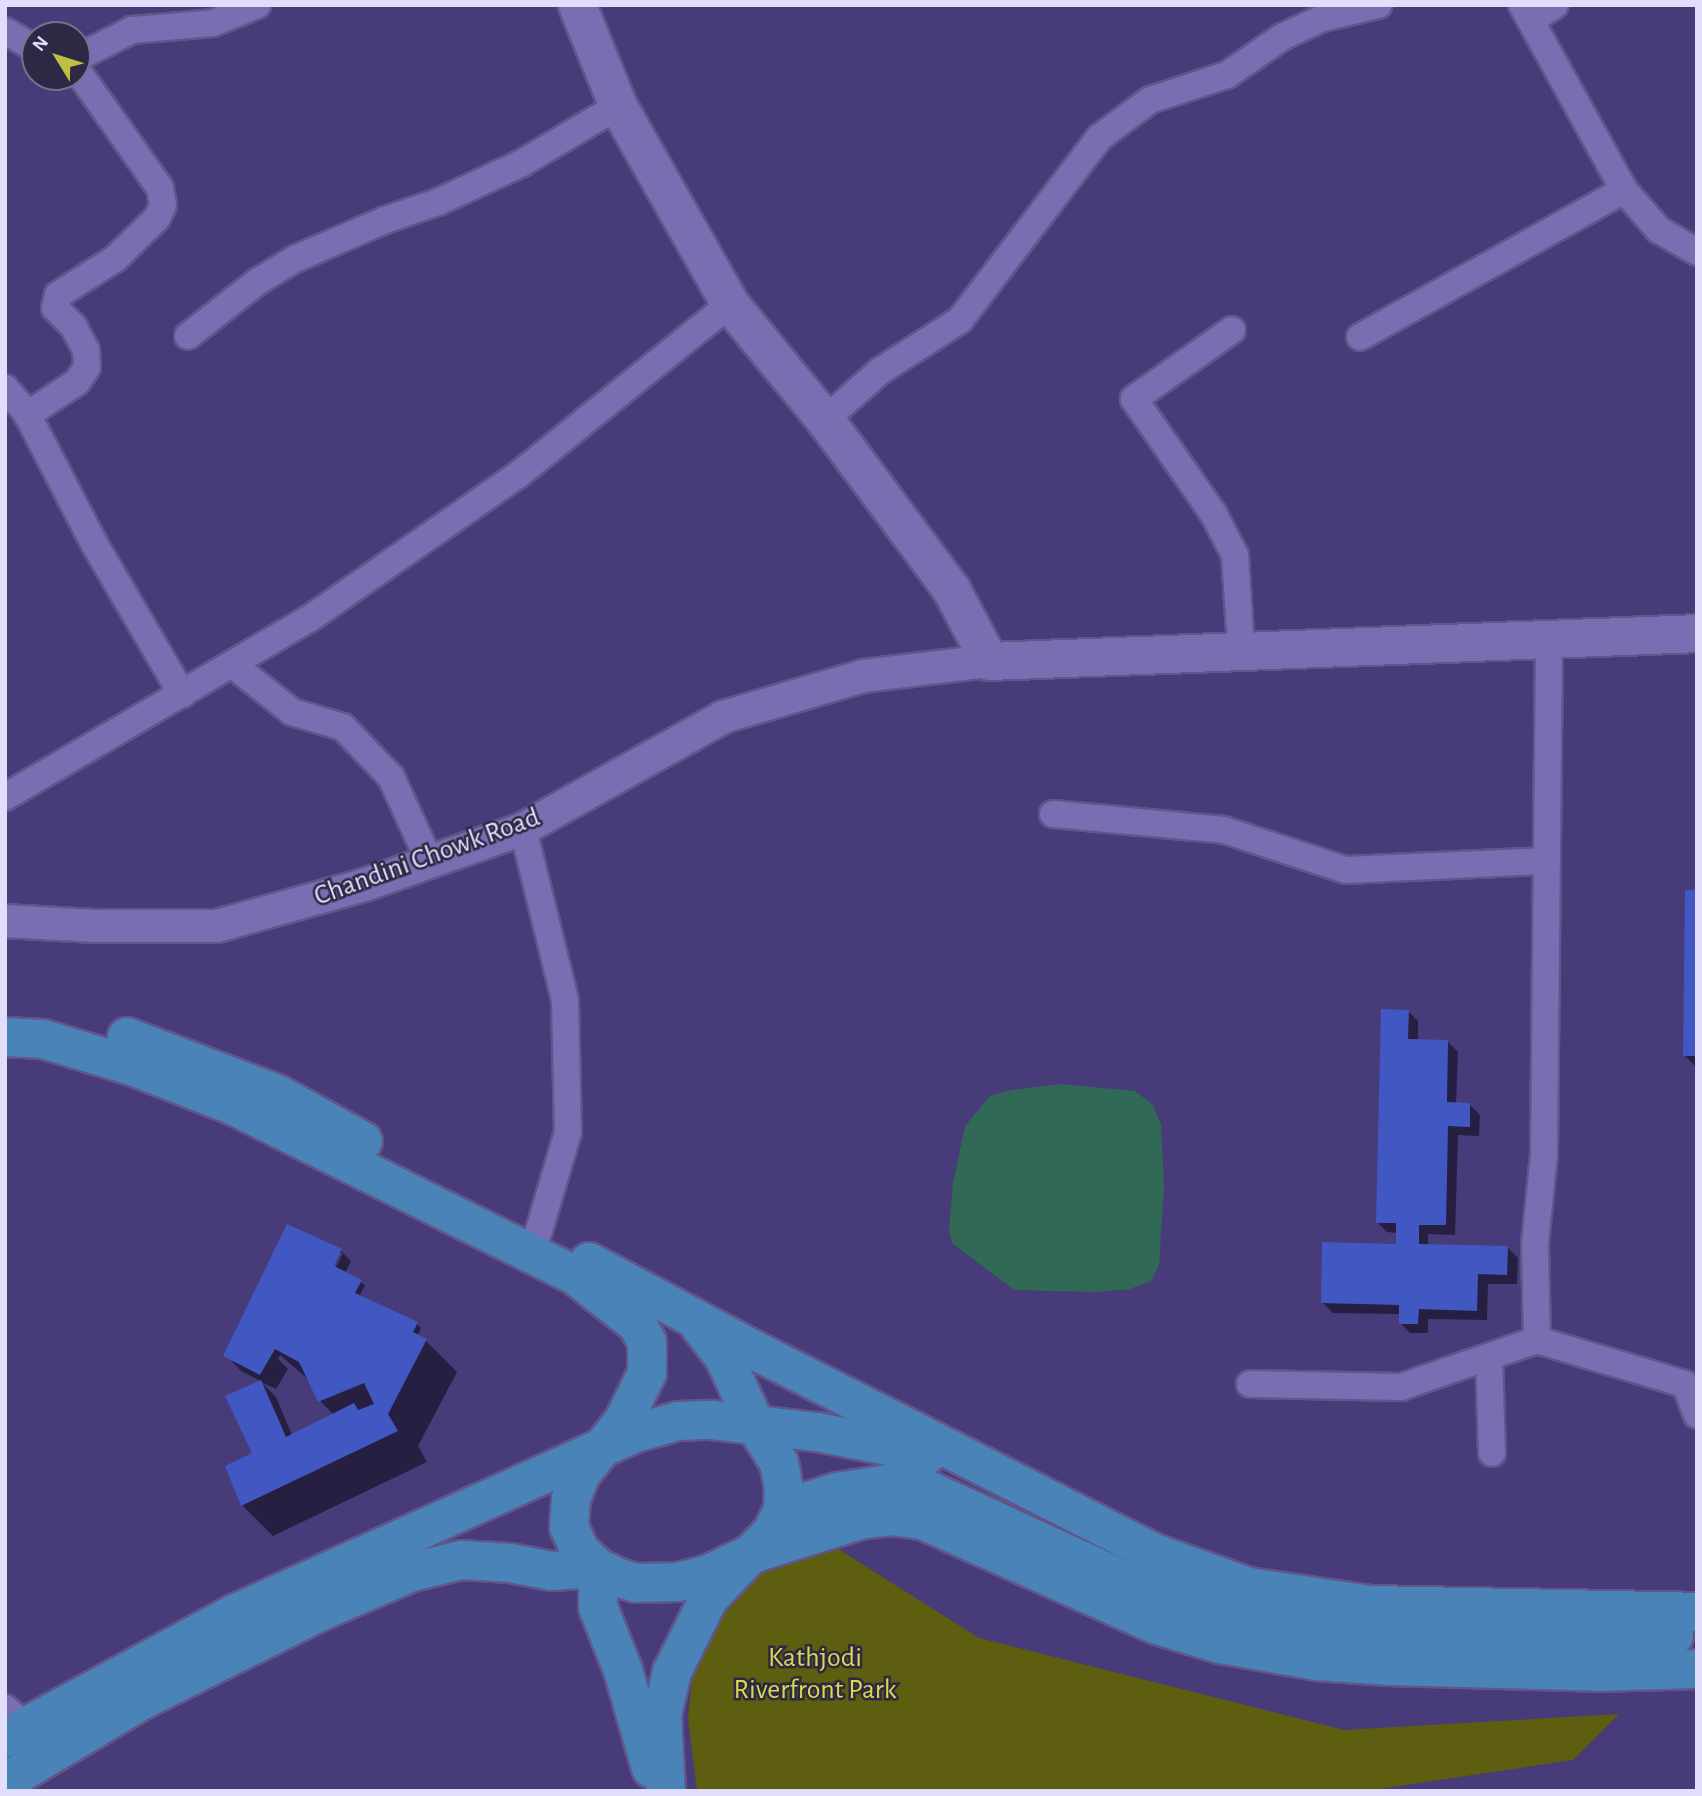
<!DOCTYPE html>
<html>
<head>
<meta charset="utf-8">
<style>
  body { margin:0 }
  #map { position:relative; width:1702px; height:1796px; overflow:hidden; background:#483b7a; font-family:"Alegreya Sans",sans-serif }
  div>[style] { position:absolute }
  .green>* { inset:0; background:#5d5e0f }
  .water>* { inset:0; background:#306956 }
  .shadow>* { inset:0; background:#0007 }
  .building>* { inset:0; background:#4158c2 }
  .roads { filter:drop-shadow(2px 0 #615589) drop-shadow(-2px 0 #615589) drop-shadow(0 2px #615589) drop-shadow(0 -2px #615589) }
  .minor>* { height:26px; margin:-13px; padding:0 13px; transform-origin:13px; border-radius:13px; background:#786eb2 }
  .tertiary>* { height:32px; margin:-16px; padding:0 16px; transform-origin:16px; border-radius:16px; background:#786eb2 }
  .secondary>* { height:37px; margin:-18.5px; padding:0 18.5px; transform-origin:18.5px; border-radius:18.5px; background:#786eb2 }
  .primary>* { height:38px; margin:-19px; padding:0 19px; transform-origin:19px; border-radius:19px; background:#4983b7 }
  span { translate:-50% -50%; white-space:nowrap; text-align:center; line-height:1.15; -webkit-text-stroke:5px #2d2945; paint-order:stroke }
  .street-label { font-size:28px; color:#e1defc }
  .park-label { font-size:28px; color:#d8d94e }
  .frame { position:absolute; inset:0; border:7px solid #e1defc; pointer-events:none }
  .north { position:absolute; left:21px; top:21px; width:70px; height:70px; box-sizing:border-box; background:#2d2945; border:2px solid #75718e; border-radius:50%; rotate:308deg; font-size:19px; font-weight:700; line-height:28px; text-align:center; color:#e1defc }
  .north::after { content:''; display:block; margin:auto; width:24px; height:32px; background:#bebf42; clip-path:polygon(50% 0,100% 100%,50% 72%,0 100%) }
</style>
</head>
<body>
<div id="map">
  <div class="green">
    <div style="clip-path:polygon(816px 1535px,979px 1638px,1344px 1730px,1619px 1714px,1573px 1760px,1365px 1791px,697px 1791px,688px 1718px,693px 1668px,749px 1557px)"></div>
  </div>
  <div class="water">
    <div style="clip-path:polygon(1061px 1084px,1135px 1091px,1153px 1105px,1161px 1125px,1164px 1186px,1159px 1265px,1151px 1281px,1130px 1289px,1097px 1292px,1014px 1290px,952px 1243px,949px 1229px,953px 1183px,965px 1126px,990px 1096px,1012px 1090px)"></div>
  </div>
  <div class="shadow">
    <div style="clip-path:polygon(1697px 892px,1697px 1068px,1684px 1055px)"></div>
    <div style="clip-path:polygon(1408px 1011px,1418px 1021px,1418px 1041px,1448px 1042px,1458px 1052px,1456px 1104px,1470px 1105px,1480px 1115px,1479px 1136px,1458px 1135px,1455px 1235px,1428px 1234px,1428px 1246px,1508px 1248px,1518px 1258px,1517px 1284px,1488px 1284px,1487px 1320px,1428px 1319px,1428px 1333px,1410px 1333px,1400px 1323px,1400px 1314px,1333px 1313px,1323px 1303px,1397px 1246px,1398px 1233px,1387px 1232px,1377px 1222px)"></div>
    <div style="clip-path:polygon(evenodd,287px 1227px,341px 1251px,351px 1261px,345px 1273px,365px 1285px,359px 1297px,417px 1324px,421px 1328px,417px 1337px,426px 1341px,457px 1372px,418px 1446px,427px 1462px,273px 1536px,242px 1505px,227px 1467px,255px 1454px,228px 1397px,261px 1381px,241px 1371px,226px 1355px,287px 1227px,339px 1253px,343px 1253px,332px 1275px,329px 1273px,339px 1253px,287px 1227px,280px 1355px,310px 1381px,320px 1401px,334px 1415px,292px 1435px,276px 1397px,261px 1382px,276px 1389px,288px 1369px,278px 1359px,280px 1355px)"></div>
  </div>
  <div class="building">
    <div style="clip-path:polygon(1685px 890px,1697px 890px,1697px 1056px,1683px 1056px)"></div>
    <div style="clip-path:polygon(1381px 1009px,1409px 1010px,1408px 1039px,1448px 1040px,1447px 1102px,1470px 1103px,1470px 1127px,1448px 1126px,1446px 1225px,1419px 1225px,1419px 1244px,1508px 1246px,1507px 1275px,1478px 1274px,1477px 1311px,1419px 1309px,1418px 1324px,1399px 1324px,1399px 1305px,1321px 1303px,1322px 1242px,1396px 1244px,1396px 1223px,1376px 1223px)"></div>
    <div style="clip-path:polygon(287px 1224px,342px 1249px,334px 1266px,362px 1280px,355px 1293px,418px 1322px,413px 1332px,427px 1339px,388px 1414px,398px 1431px,241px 1506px,225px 1466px,252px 1453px,225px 1396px,261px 1380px,286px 1437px,354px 1403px,358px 1410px,374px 1404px,364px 1383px,318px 1402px,299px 1362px,275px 1349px,260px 1375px,223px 1356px)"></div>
  </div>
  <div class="roads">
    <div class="minor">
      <div style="left:1522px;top:5px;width:211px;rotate:61.1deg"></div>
      <div style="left:1624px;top:190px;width:53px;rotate:48.8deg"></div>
      <div style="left:1659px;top:230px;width:44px;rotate:30.1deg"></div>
      <div style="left:1532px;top:20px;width:27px;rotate:-33deg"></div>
      <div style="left:5px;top:31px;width:34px;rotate:30deg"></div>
      <div style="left:77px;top:58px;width:62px;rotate:-27deg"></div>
      <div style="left:132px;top:30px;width:81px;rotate:-4.9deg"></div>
      <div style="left:213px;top:23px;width:48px;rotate:-22.2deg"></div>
      <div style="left:1232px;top:330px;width:120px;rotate:144.9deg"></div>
      <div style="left:1134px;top:399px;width:139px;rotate:55.3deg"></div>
      <div style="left:1213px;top:513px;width:47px;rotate:62.4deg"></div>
      <div style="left:1235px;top:555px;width:94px;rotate:86.3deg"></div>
      <div style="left:188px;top:336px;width:88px;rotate:-38deg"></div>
      <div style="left:257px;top:282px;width:44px;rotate:-31.2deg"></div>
      <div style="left:295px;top:259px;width:98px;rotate:-23.4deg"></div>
      <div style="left:385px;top:220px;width:56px;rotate:-18.8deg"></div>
      <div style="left:438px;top:202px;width:93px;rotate:-24.9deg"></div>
      <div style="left:522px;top:163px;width:112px;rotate:-30.7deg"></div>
      <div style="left:1360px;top:337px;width:302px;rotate:-29.1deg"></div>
      <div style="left:5px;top:388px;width:32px;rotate:49deg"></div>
      <div style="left:26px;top:412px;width:150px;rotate:62.6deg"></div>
      <div style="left:95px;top:545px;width:173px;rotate:59.7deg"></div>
      <div style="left:27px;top:415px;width:60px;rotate:-33.4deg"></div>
      <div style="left:77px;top:382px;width:18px;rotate:-56deg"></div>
      <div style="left:87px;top:367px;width:17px;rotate:-93deg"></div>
      <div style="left:86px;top:350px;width:26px;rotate:-118deg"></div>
      <div style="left:74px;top:327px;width:27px;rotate:-135deg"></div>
      <div style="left:55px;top:308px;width:13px;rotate:-77deg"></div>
      <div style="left:58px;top:295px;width:69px;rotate:-32.5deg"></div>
      <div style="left:116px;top:258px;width:57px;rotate:-44.3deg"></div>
      <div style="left:157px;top:218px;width:14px;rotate:-65deg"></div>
      <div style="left:163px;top:205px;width:17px;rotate:-100deg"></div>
      <div style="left:160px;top:188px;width:144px;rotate:-125.1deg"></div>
      <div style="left:825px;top:420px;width:74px;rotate:-41.7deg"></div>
      <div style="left:880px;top:371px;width:95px;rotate:-32.5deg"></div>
      <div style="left:960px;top:320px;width:230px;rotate:-52.6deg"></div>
      <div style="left:1100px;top:137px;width:62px;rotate:-36.5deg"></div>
      <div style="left:1150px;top:100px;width:81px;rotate:-18deg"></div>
      <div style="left:1227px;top:75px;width:67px;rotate:-34.6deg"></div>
      <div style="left:1282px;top:37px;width:45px;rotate:-24.9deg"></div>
      <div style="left:1323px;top:18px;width:57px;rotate:-13.3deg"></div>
      <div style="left:233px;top:665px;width:75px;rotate:38.5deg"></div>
      <div style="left:292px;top:712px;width:53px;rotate:16.4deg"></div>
      <div style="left:343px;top:727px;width:69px;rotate:46.2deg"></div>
      <div style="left:391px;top:777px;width:94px;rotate:65.4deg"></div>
      <div style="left:5px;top:797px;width:352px;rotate:-30.4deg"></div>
      <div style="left:309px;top:619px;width:254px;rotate:-34.6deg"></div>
      <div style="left:518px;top:475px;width:272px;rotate:-38.9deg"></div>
      <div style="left:1053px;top:814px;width:172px;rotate:5.3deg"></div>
      <div style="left:1224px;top:830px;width:128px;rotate:18.2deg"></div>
      <div style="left:1346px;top:870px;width:201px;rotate:-2.6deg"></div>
      <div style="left:523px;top:829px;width:176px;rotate:76.2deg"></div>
      <div style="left:565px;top:1000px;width:132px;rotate:88.7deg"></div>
      <div style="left:568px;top:1132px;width:106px;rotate:106.4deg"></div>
      <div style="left:1537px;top:1340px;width:97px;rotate:-91.2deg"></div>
      <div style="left:1535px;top:1243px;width:89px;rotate:-84.2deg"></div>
      <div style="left:1544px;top:1154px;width:516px;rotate:-89.44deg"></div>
      <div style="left:1489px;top:1357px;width:96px;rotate:88.2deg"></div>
      <div style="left:1250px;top:1384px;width:151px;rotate:1.1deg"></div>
      <div style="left:1401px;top:1387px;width:144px;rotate:-19.1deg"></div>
      <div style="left:1537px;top:1340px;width:154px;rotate:16.6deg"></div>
      <div style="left:1685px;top:1384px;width:33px;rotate:69deg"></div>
      <div style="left:5px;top:1708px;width:28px;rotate:41deg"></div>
    </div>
    <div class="tertiary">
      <div style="left:5px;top:921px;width:90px;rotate:3.2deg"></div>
      <div style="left:95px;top:926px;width:122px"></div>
      <div style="left:217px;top:926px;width:156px;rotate:-15.6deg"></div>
      <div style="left:367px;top:884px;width:165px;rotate:-19.4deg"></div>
      <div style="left:523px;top:829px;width:229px;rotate:-29.2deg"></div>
      <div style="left:723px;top:717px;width:146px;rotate:-16.3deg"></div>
      <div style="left:863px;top:676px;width:127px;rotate:-6.8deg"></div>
    </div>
    <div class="secondary">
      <div style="left:577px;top:5px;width:109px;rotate:67.9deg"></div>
      <div style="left:618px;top:106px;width:227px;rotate:60.5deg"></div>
      <div style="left:730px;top:304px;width:150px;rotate:50.7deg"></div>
      <div style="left:825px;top:420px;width:211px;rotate:53.3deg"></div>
      <div style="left:951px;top:589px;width:81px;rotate:62.2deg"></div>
      <div style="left:989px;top:661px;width:709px;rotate:-2.26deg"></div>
    </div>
    <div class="primary">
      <div style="left:5px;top:1037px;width:38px;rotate:3deg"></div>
      <div style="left:43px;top:1039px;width:93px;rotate:16.9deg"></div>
      <div style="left:132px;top:1066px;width:107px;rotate:21.3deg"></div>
      <div style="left:232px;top:1105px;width:384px;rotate:26.4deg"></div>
      <div style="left:576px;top:1276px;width:78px;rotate:38.2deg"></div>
      <div style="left:637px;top:1324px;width:21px;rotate:61deg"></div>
      <div style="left:647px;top:1342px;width:31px;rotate:90deg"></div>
      <div style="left:647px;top:1373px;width:55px;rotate:116.1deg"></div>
      <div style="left:623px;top:1422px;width:67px;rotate:128.9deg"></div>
      <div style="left:581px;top:1474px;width:27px;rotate:112deg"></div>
      <div style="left:571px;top:1499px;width:28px;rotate:94deg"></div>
      <div style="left:569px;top:1527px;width:26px;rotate:65deg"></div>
      <div style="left:580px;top:1551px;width:25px;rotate:43deg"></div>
      <div style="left:598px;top:1568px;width:23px;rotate:25deg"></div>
      <div style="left:619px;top:1578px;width:18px;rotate:16deg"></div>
      <div style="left:636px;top:1583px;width:42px;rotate:-1.4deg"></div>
      <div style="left:678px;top:1582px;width:30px;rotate:-14deg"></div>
      <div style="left:707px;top:1575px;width:47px;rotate:-25.5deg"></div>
      <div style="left:749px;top:1555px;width:116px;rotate:-17.5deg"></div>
      <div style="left:860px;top:1520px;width:32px;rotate:-7deg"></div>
      <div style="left:892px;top:1516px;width:30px;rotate:8deg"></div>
      <div style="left:922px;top:1520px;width:257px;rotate:24.1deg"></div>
      <div style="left:1157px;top:1625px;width:66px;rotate:16.8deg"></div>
      <div style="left:1220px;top:1644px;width:97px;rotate:10deg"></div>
      <div style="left:1316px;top:1661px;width:73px;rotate:3.9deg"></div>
      <div style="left:1389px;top:1666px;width:210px;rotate:1.6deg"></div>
      <div style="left:1599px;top:1672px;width:98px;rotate:-1.8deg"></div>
      <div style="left:127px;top:1037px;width:160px;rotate:20.8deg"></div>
      <div style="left:277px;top:1094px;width:98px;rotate:28.7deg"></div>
      <div style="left:589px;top:1262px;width:189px;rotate:28.1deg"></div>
      <div style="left:756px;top:1351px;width:446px;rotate:26.9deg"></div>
      <div style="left:1154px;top:1553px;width:101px;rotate:19.7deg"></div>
      <div style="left:1249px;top:1587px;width:123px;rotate:8.4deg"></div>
      <div style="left:1371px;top:1605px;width:326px;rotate:1.2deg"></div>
      <div style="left:783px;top:1509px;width:57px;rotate:-17.5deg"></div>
      <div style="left:837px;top:1492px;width:51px;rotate:-9.1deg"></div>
      <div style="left:887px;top:1484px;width:39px;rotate:7deg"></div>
      <div style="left:926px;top:1489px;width:218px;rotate:24.7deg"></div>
      <div style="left:1124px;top:1580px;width:57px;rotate:21.6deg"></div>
      <div style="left:1177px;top:1601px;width:76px;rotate:13.7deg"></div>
      <div style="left:1251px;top:1619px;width:71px;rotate:9.7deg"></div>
      <div style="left:1321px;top:1631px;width:272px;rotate:1.9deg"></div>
      <div style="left:1593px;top:1640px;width:81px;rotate:-2.8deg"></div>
      <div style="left:598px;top:1568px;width:39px;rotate:90deg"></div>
      <div style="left:598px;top:1607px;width:68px;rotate:68.4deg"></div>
      <div style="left:623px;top:1670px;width:102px;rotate:74.1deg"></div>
      <div style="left:5px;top:1738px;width:260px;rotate:-28.4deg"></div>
      <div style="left:234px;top:1614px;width:437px;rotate:-24.3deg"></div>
      <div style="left:632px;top:1434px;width:48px;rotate:-15.8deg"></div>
      <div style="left:678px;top:1421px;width:33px;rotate:-2deg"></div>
      <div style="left:711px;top:1420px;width:107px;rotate:6.5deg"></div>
      <div style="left:817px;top:1432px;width:113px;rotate:11.2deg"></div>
      <div style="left:5px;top:1782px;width:160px;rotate:-30.9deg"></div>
      <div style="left:142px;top:1700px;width:198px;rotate:-26.4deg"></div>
      <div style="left:319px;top:1612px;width:101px;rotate:-23.3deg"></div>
      <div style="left:412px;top:1572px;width:51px;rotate:-13.5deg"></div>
      <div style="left:462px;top:1560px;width:48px;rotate:3.6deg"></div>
      <div style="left:510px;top:1563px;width:43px;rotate:10.8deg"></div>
      <div style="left:552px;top:1571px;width:46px;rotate:-3.7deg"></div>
      <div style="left:666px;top:1791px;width:76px;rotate:-93deg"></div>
      <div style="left:662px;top:1715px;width:44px;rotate:-76.9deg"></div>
      <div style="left:672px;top:1672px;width:83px;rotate:-63.4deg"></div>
      <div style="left:709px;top:1598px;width:91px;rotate:-46.3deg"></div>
      <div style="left:772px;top:1532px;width:25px;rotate:-64deg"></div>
      <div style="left:783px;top:1509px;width:19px;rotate:-87deg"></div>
      <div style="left:784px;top:1490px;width:27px;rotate:-100deg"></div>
      <div style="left:779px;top:1463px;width:44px;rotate:-121.9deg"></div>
      <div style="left:756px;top:1426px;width:76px;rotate:-114.9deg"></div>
      <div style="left:724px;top:1357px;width:39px;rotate:-128deg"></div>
    </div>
  </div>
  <div class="street-label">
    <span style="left:427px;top:857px;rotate:-20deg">Chandini Chowk Road</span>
  </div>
  <div class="park-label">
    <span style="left:815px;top:1674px">Kathjodi<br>Riverfront Park</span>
  </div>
  <div class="frame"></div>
  <div class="north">N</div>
</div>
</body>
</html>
